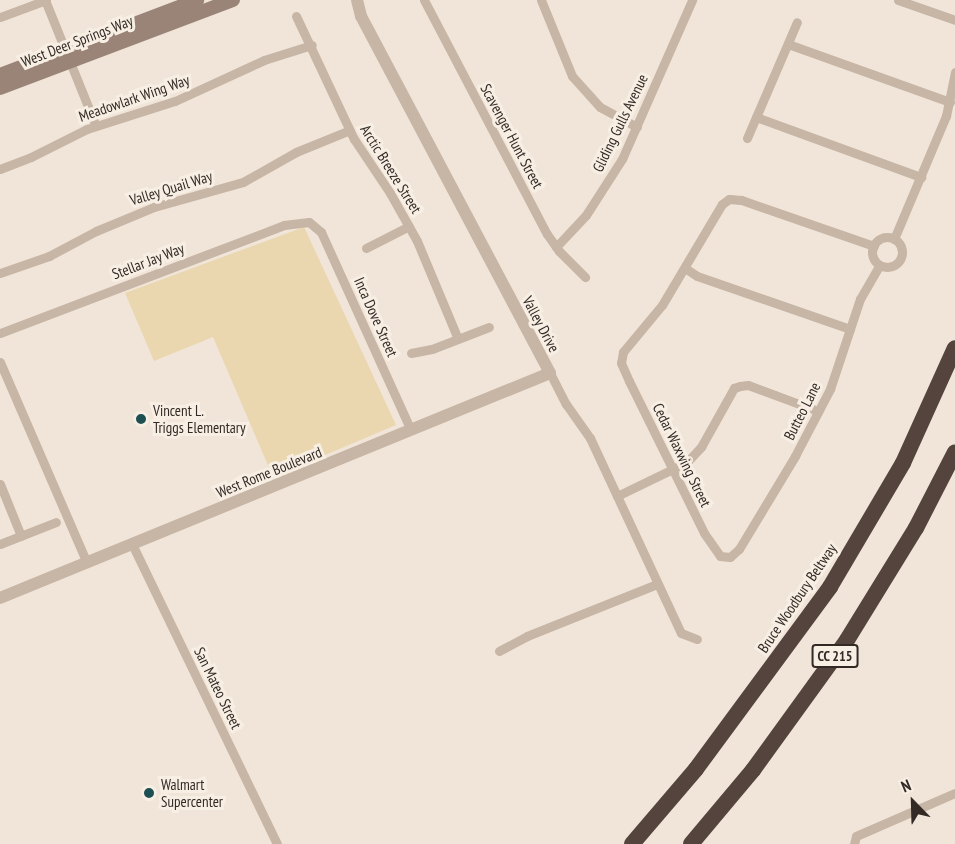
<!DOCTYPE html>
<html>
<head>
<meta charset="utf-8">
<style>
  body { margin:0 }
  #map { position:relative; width:955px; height:844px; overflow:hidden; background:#f0e5d8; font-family:"PT Sans Narrow",sans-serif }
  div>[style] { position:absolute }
  .sand>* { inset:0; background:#ead7b0 }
  .minor>* { height:9px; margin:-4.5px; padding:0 4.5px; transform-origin:4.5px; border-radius:4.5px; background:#c7b5a5 }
  .minor>.ring { margin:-4.5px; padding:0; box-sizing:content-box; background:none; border:9px solid #c7b5a5; border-radius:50% }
  .tertiary>* { height:12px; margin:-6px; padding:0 6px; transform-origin:6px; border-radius:6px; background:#c7b5a5 }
  .secondary>* { height:14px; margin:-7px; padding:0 7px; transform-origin:7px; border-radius:7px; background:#9a8477 }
  .motorway>* { height:16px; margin:-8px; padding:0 8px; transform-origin:8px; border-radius:8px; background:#54443d }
  .dots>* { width:16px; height:16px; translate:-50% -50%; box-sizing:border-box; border:3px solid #f8efe4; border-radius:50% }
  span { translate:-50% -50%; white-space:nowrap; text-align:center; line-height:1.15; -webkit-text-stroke:6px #f8efe4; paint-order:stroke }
  .shield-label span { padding:2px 4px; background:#f8efe4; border:2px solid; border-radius:4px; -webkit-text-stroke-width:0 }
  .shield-label { font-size:14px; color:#332a26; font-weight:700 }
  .street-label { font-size:15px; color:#332a26 }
  .poi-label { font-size:15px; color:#332a26 }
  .left { translate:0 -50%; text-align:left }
  .north { position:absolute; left:883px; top:772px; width:60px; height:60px; -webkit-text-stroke:4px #f8efe4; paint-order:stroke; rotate:337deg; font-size:16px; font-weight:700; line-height:24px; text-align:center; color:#332a26 }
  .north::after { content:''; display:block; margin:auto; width:21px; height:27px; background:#332a26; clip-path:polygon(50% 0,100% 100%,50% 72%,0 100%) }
</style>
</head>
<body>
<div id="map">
  <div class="sand">
    <div style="clip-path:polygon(304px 227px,396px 425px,273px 477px,213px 337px,154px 361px,125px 293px)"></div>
  </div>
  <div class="minor">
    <div style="left:45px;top:0;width:136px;rotate:68deg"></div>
    <div style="left:424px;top:0;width:264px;rotate:62.3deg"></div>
    <div style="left:547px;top:234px;width:21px;rotate:55deg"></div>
    <div style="left:559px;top:251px;width:37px;rotate:45deg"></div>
    <div style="left:541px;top:0;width:82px;rotate:67.8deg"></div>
    <div style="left:572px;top:76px;width:42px;rotate:47.9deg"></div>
    <div style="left:600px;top:107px;width:42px;rotate:28.4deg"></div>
    <div style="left:898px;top:0;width:60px;rotate:19.3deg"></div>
    <div style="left:296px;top:16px;width:136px;rotate:64.8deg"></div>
    <div style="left:354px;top:139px;width:65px;rotate:56.3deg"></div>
    <div style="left:390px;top:193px;width:55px;rotate:60.6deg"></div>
    <div style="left:417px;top:241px;width:106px;rotate:67.3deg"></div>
    <div style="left:0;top:17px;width:49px;rotate:-20.3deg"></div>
    <div style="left:788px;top:44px;width:172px;rotate:19.7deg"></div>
    <div style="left:756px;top:117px;width:176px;rotate:20deg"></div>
    <div style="left:747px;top:138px;width:126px;rotate:-66.7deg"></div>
    <div style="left:0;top:169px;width:33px;rotate:-21deg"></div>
    <div style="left:31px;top:157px;width:63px;rotate:-26.6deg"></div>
    <div style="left:87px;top:129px;width:92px;rotate:-17.7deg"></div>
    <div style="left:175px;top:101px;width:98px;rotate:-24.7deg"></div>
    <div style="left:264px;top:60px;width:50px;rotate:-17.4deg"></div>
    <div class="ring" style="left:872px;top:237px;width:21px;height:21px"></div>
    <div style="left:894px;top:239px;width:134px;rotate:-67.1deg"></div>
    <div style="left:946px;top:116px;width:45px;rotate:-78.4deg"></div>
    <div style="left:874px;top:246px;width:141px;rotate:-160.9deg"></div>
    <div style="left:741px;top:200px;width:12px;rotate:-175deg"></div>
    <div style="left:729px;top:199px;width:9px;rotate:144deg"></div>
    <div style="left:722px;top:204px;width:117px;rotate:120.7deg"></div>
    <div style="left:662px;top:305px;width:61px;rotate:129.7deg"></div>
    <div style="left:623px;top:352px;width:11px;rotate:100deg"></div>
    <div style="left:621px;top:363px;width:20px;rotate:66deg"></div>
    <div style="left:629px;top:381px;width:169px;rotate:63.7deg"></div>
    <div style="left:704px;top:533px;width:28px;rotate:55deg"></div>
    <div style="left:720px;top:556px;width:10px;rotate:6deg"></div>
    <div style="left:730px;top:557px;width:12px;rotate:-42deg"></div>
    <div style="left:739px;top:549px;width:109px;rotate:-58.9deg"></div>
    <div style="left:795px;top:456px;width:76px;rotate:-62.4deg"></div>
    <div style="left:830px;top:389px;width:95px;rotate:-71.6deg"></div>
    <div style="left:860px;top:299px;width:39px;rotate:-60deg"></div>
    <div style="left:556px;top:247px;width:44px;rotate:-46.8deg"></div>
    <div style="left:586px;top:215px;width:67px;rotate:-57.3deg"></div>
    <div style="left:622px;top:159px;width:174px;rotate:-66.2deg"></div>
    <div style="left:366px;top:248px;width:48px;rotate:-27.1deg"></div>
    <div style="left:685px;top:268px;width:14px;rotate:34deg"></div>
    <div style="left:697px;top:276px;width:162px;rotate:19.1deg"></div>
    <div style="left:0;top:273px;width:52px;rotate:-19.1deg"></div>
    <div style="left:49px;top:256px;width:53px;rotate:-28deg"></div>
    <div style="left:96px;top:231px;width:63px;rotate:-22.5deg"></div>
    <div style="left:154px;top:207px;width:92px;rotate:-15.7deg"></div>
    <div style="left:243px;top:182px;width:61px;rotate:-29.5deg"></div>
    <div style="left:296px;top:152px;width:58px;rotate:-22.2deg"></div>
    <div style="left:0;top:333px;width:304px;rotate:-20.8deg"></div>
    <div style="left:284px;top:225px;width:25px;rotate:-7deg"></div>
    <div style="left:309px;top:222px;width:16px;rotate:40deg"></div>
    <div style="left:321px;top:232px;width:217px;rotate:65.6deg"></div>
    <div style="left:411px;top:353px;width:21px;rotate:-11deg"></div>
    <div style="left:432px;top:349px;width:61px;rotate:-21.1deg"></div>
    <div style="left:0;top:362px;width:219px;rotate:66.6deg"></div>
    <div style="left:550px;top:373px;width:35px;rotate:63deg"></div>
    <div style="left:566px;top:404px;width:42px;rotate:54.8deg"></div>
    <div style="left:590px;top:438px;width:215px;rotate:65deg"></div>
    <div style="left:681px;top:633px;width:17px;rotate:21deg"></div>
    <div style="left:0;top:484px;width:56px;rotate:68deg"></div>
    <div style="left:617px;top:496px;width:78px;rotate:-25.9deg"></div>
    <div style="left:687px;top:462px;width:21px;rotate:-47deg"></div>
    <div style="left:701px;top:447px;width:68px;rotate:-60.8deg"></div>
    <div style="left:734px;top:388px;width:6px;rotate:-18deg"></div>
    <div style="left:740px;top:386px;width:8px;rotate:-7deg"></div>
    <div style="left:748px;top:385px;width:75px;rotate:20.4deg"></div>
    <div style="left:0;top:544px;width:60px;rotate:-21.4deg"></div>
    <div style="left:132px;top:544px;width:333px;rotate:64.2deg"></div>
    <div style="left:499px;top:651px;width:32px;rotate:-28deg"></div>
    <div style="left:527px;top:636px;width:140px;rotate:-21.8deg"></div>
    <div style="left:854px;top:844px;width:8px;rotate:-76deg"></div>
    <div style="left:856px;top:836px;width:108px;rotate:-23.5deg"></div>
  </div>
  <div class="tertiary">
    <div style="left:0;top:598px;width:594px;rotate:-22.25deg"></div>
    <div style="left:550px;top:373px;width:404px;rotate:-117.9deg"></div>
    <div style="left:361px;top:16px;width:16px;rotate:-104deg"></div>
  </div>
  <div class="secondary">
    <div style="left:0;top:75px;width:211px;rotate:-20.8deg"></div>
    <div style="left:0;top:88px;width:249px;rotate:-20.7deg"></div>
  </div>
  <div class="motorway">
    <div style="left:632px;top:844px;width:99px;rotate:-49.5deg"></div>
    <div style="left:696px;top:769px;width:226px;rotate:-53.6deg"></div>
    <div style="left:830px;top:587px;width:144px;rotate:-59.5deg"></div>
    <div style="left:903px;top:463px;width:126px;rotate:-65.7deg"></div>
    <div style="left:691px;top:844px;width:97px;rotate:-50deg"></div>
    <div style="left:753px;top:770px;width:160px;rotate:-54.1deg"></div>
    <div style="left:847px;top:640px;width:132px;rotate:-58.4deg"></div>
    <div style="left:916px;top:528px;width:85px;rotate:-62.8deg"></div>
  </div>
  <div class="dots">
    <div style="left:141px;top:419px;background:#1e4f52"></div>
    <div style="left:149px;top:793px;background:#1e4f52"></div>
  </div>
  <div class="shield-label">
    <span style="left:835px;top:656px">CC 215</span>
  </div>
  <div class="street-label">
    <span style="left:77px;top:41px;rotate:-21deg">West Deer Springs Way</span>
    <span style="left:134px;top:98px;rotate:-19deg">Meadowlark Wing Way</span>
    <span style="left:620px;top:123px;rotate:-64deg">Gliding Gulls Avenue</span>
    <span style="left:512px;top:136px;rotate:62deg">Scavenger Hunt Street</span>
    <span style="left:391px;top:169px;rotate:58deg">Arctic Breeze Street</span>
    <span style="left:171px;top:188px;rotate:-17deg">Valley Quail Way</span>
    <span style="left:148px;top:261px;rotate:-21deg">Stellar Jay Way</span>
    <span style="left:376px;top:317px;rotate:66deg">Inca Dove Street</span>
    <span style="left:541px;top:324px;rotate:62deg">Valley Drive</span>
    <span style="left:802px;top:411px;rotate:-63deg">Butteo Lane</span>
    <span style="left:682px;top:455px;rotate:64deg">Cedar Waxwing Street</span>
    <span style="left:269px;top:472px;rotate:-22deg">West Rome Boulevard</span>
    <span style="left:797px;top:598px;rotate:-56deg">Bruce Woodbury Beltway</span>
    <span style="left:218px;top:688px;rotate:64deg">San Mateo Street</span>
  </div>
  <div class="poi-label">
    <span class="left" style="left:153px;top:419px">Vincent L.<br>Triggs Elementary</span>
    <span class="left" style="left:161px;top:793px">Walmart<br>Supercenter</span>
  </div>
  <div class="north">N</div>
</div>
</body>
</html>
